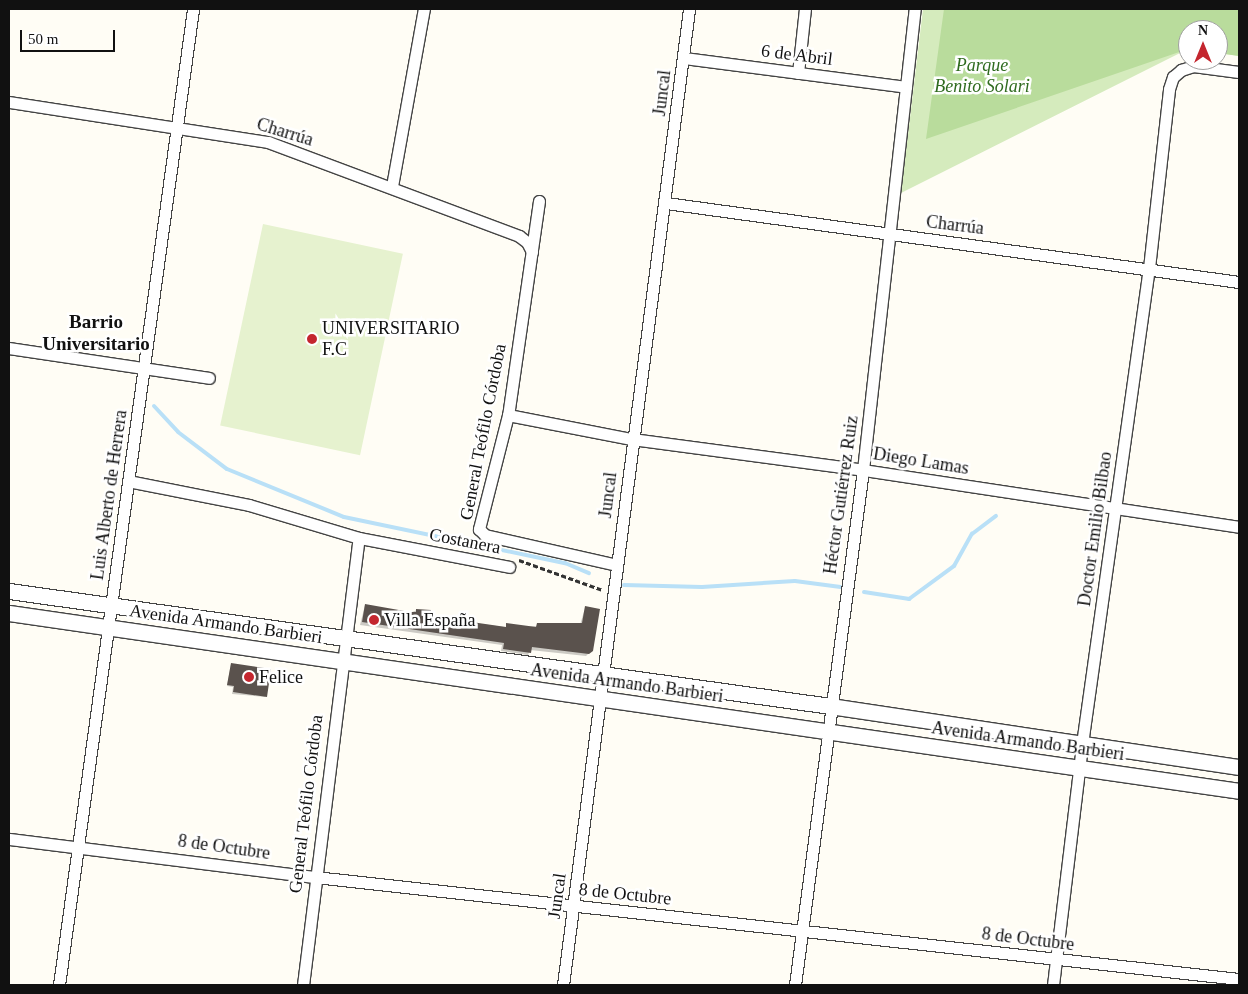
<!DOCTYPE html>
<html>
<head>
<meta charset="utf-8">
<style>
  body { margin:0 }
  #map { position:relative; width:1248px; height:994px; overflow:hidden; background:#fffdf5; font-family:Georgia,serif }
  div>[style] { position:absolute }
  .green>* { inset:0; background:#d5ebbd }
  .forest>* { inset:0; background:#b9dc9c }
  .pitch>* { inset:0; background:#e6f2cf; transform-origin:0 0 }
  .shadow>* { inset:0; background:#0003 }
  .stream>* { height:4px; margin:-2px; padding:0 2px; transform-origin:2px; border-radius:2px; background:#b9e0f7 }
  .building>* { inset:0; background:#5a524d }
  .path>* { height:2.5px; margin-top:-1.25px; transform-origin:0; background:repeating-linear-gradient(90deg,#333 0 5px,transparent 0 7.5px) }
  .roads { filter:drop-shadow(1px 0 #444) drop-shadow(-1px 0 #444) drop-shadow(0 1px #444) drop-shadow(0 -1px #444) }
  .minor>* { height:11px; margin:-5.5px; padding:0 5.5px; transform-origin:5.5px; border-radius:5.5px; background:#fff }
  .tertiary>* { height:15px; margin:-7.5px; padding:0 7.5px; transform-origin:7.5px; border-radius:7.5px; background:#fff }
  .dots>* { width:14px; height:14px; translate:-50% -50%; box-sizing:border-box; border:2px solid #fff; border-radius:50% }
  span { translate:-50% -50%; white-space:nowrap; text-align:center; line-height:1.15; -webkit-text-stroke:5px #fff; paint-order:stroke }
  .street-label { font-size:18px; color:#111 }
  .park-label { font-size:18px; color:#2f6b1f; font-style:italic }
  .poi-label { font-size:18px; color:#111 }
  .left { translate:0 -50%; text-align:left }
  .neighbourhood-label { font-size:19px; color:#111; font-weight:700 }
  .frame { position:absolute; inset:0; border:10px solid #111; pointer-events:none }
  .north { position:absolute; left:1178px; top:20px; width:50px; height:50px; box-sizing:border-box; background:#fff; border:1px solid #a0a0a0; border-radius:50%; rotate:0deg; font-size:14px; font-weight:700; line-height:20px; text-align:center; color:#111 }
  .north::after { content:''; display:block; margin:auto; width:18px; height:22px; background:#c4262e; clip-path:polygon(50% 0,100% 100%,50% 72%,0 100%) }
  .scale { position:absolute; left:20px; top:30px; width:95px; height:22px; box-sizing:border-box; border:2px solid #111; border-top:0; padding-left:6px; font-size:15px; line-height:18px; white-space:nowrap; color:#111; -webkit-text-stroke:4px #fff; paint-order:stroke }
</style>
</head>
<body>
<div id="map">
  <div class="green">
    <div style="clip-path:polygon(923px 9px,1239px 9px,1239px 56px,1218px 53px,1218px 30px,1188px 30px,1188px 49px,901px 193px)"></div>
  </div>
  <div class="forest">
    <div style="clip-path:polygon(944px 9px,1239px 9px,1239px 56px,1218px 53px,1218px 30px,1188px 30px,1188px 49px,926px 139px)"></div>
  </div>
  <div class="pitch">
    <div style="left:263px;top:224px;width:143px;height:206px;rotate:12deg"></div>
  </div>
  <div class="shadow">
    <div style="clip-path:polygon(365px 605px,410px 613px,417px 610px,429px 617px,504px 627px,580px 625px,585px 608px,592px 650px,586px 656px,530px 650px,528px 655px,501px 651px,502px 645px,360px 625px)"></div>
    <div style="clip-path:polygon(231px 664px,266px 697px,232px 694px,233px 687px,227px 686px)"></div>
  </div>
  <div class="stream">
    <div style="left:154px;top:406px;width:35px;rotate:47deg"></div>
    <div style="left:178px;top:432px;width:61px;rotate:37.1deg"></div>
    <div style="left:227px;top:469px;width:126px;rotate:22.3deg"></div>
    <div style="left:344px;top:517px;width:226px;rotate:11.8deg"></div>
    <div style="left:565px;top:563px;width:26px;rotate:23deg"></div>
    <div style="left:624px;top:585px;width:78px;rotate:1.5deg"></div>
    <div style="left:702px;top:587px;width:93px;rotate:-3.7deg"></div>
    <div style="left:795px;top:581px;width:46px;rotate:7.4deg"></div>
    <div style="left:864px;top:592px;width:46px;rotate:8.8deg"></div>
    <div style="left:909px;top:599px;width:56px;rotate:-36.3deg"></div>
    <div style="left:954px;top:566px;width:37px;rotate:-61deg"></div>
    <div style="left:972px;top:534px;width:30px;rotate:-37deg"></div>
  </div>
  <div class="building">
    <div style="clip-path:polygon(365px 604px,410px 612px,416px 612px,416px 609px,431px 610px,430px 616px,506px 627px,506px 623px,536px 627px,537px 623px,582px 623px,585px 606px,600px 609px,593px 651px,589px 654px,532px 647px,531px 653px,503px 649px,504px 643px,362px 622px)"></div>
    <div style="clip-path:polygon(231px 663px,271px 669px,267px 697px,233px 692px,234px 686px,227px 685px)"></div>
  </div>
  <div class="path">
    <div style="left:519px;top:560px;width:89px;rotate:19.7deg"></div>
  </div>
  <div class="roads">
    <div class="minor">
      <div style="left:684px;top:58px;width:224px;rotate:7.4deg"></div>
      <div style="left:798px;top:73px;width:64px;rotate:-83.8deg"></div>
      <div style="left:9px;top:102px;width:262px;rotate:8.8deg"></div>
      <div style="left:268px;top:142px;width:268px;rotate:20.5deg"></div>
      <div style="left:519px;top:236px;width:10px;rotate:37deg"></div>
      <div style="left:527px;top:242px;width:11px;rotate:63deg"></div>
      <div style="left:392px;top:186px;width:180px;rotate:-79.8deg"></div>
      <div style="left:539px;top:201px;width:216px;rotate:98.2deg"></div>
      <div style="left:508px;top:415px;width:118px;rotate:104.3deg"></div>
      <div style="left:479px;top:529px;width:8px;rotate:45deg"></div>
      <div style="left:485px;top:535px;width:135px;rotate:12.8deg"></div>
      <div style="left:666px;top:203px;width:578px;rotate:7.85deg"></div>
      <div style="left:9px;top:348px;width:202px;rotate:8.5deg"></div>
      <div style="left:508px;top:415px;width:126px;rotate:11deg"></div>
      <div style="left:632px;top:439px;width:233px;rotate:7.6deg"></div>
      <div style="left:863px;top:470px;width:380px;rotate:8.6deg"></div>
      <div style="left:128px;top:481px;width:123px;rotate:11.2deg"></div>
      <div style="left:249px;top:505px;width:115px;rotate:16.7deg"></div>
      <div style="left:359px;top:538px;width:153px;rotate:10.9deg"></div>
      <div style="left:9px;top:839px;width:308px;rotate:7.1deg"></div>
      <div style="left:315px;top:877px;width:930px;rotate:6.3deg"></div>
      <div style="left:59px;top:985px;width:985px;rotate:-82.18deg"></div>
      <div style="left:303px;top:985px;width:450px;rotate:-82.9deg"></div>
      <div style="left:563px;top:985px;width:984px;rotate:-82.64deg"></div>
      <div style="left:795px;top:985px;width:519px;rotate:-82.48deg"></div>
      <div style="left:863px;top:470px;width:464px;rotate:-83.6deg"></div>
      <div style="left:1053px;top:985px;width:243px;rotate:-83.1deg"></div>
      <div style="left:1082px;top:744px;width:481px;rotate:-82deg"></div>
      <div style="left:1149px;top:268px;width:180px;rotate:-83.6deg"></div>
      <div style="left:1169px;top:89px;width:13px;rotate:-72deg"></div>
      <div style="left:1173px;top:77px;width:11px;rotate:-41deg"></div>
      <div style="left:1181px;top:70px;width:13px;rotate:-18deg"></div>
      <div style="left:1193px;top:66px;width:46px;rotate:7.4deg"></div>
    </div>
    <div class="tertiary">
      <div style="left:9px;top:591px;width:829px;rotate:7.97deg"></div>
      <div style="left:830px;top:706px;width:414px;rotate:8.5deg"></div>
      <div style="left:9px;top:613px;width:1243px;rotate:8.23deg"></div>
    </div>
  </div>
  <div class="dots">
    <div style="left:312px;top:339px;background:#c4262e"></div>
    <div style="left:374px;top:620px;background:#c4262e"></div>
    <div style="left:249px;top:677px;background:#c4262e"></div>
  </div>
  <div class="street-label">
    <span style="left:797px;top:55px;rotate:7deg">6 de Abril</span>
    <span style="left:662px;top:93px;rotate:-83deg">Juncal</span>
    <span style="left:285px;top:132px;rotate:17deg">Charrúa</span>
    <span style="left:955px;top:225px;rotate:7deg">Charrúa</span>
    <span style="left:483px;top:432px;rotate:-79deg">General Teófilo Córdoba</span>
    <span style="left:921px;top:461px;rotate:9deg">Diego Lamas</span>
    <span style="left:109px;top:495px;rotate:-82deg">Luis Alberto de Herrera</span>
    <span style="left:608px;top:495px;rotate:-83deg">Juncal</span>
    <span style="left:841px;top:495px;rotate:-82deg">Héctor Gutiérrez Ruiz</span>
    <span style="left:1095px;top:529px;rotate:-82deg">Doctor Emilio Bilbao</span>
    <span style="left:465px;top:541px;rotate:11deg">Costanera</span>
    <span style="left:226px;top:624px;rotate:8deg">Avenida Armando Barbieri</span>
    <span style="left:627px;top:683px;rotate:8deg">Avenida Armando Barbieri</span>
    <span style="left:1028px;top:741px;rotate:8deg">Avenida Armando Barbieri</span>
    <span style="left:306px;top:804px;rotate:-83deg">General Teófilo Córdoba</span>
    <span style="left:224px;top:847px;rotate:8deg">8 de Octubre</span>
    <span style="left:625px;top:894px;rotate:6deg">8 de Octubre</span>
    <span style="left:557px;top:896px;rotate:-82deg">Juncal</span>
    <span style="left:1028px;top:939px;rotate:7deg">8 de Octubre</span>
  </div>
  <div class="park-label">
    <span style="left:982px;top:76px">Parque<br>Benito Solari</span>
  </div>
  <div class="poi-label">
    <span class="left" style="left:322px;top:339px">UNIVERSITARIO<br>F.C</span>
    <span class="left" style="left:384px;top:620px">Villa España</span>
    <span class="left" style="left:259px;top:677px">Felice</span>
  </div>
  <div class="neighbourhood-label">
    <span style="left:96px;top:333px">Barrio<br>Universitario</span>
  </div>
  <div class="frame"></div>
  <div class="north">N</div>
  <div class="scale">50 m</div>
</div>
</body>
</html>
